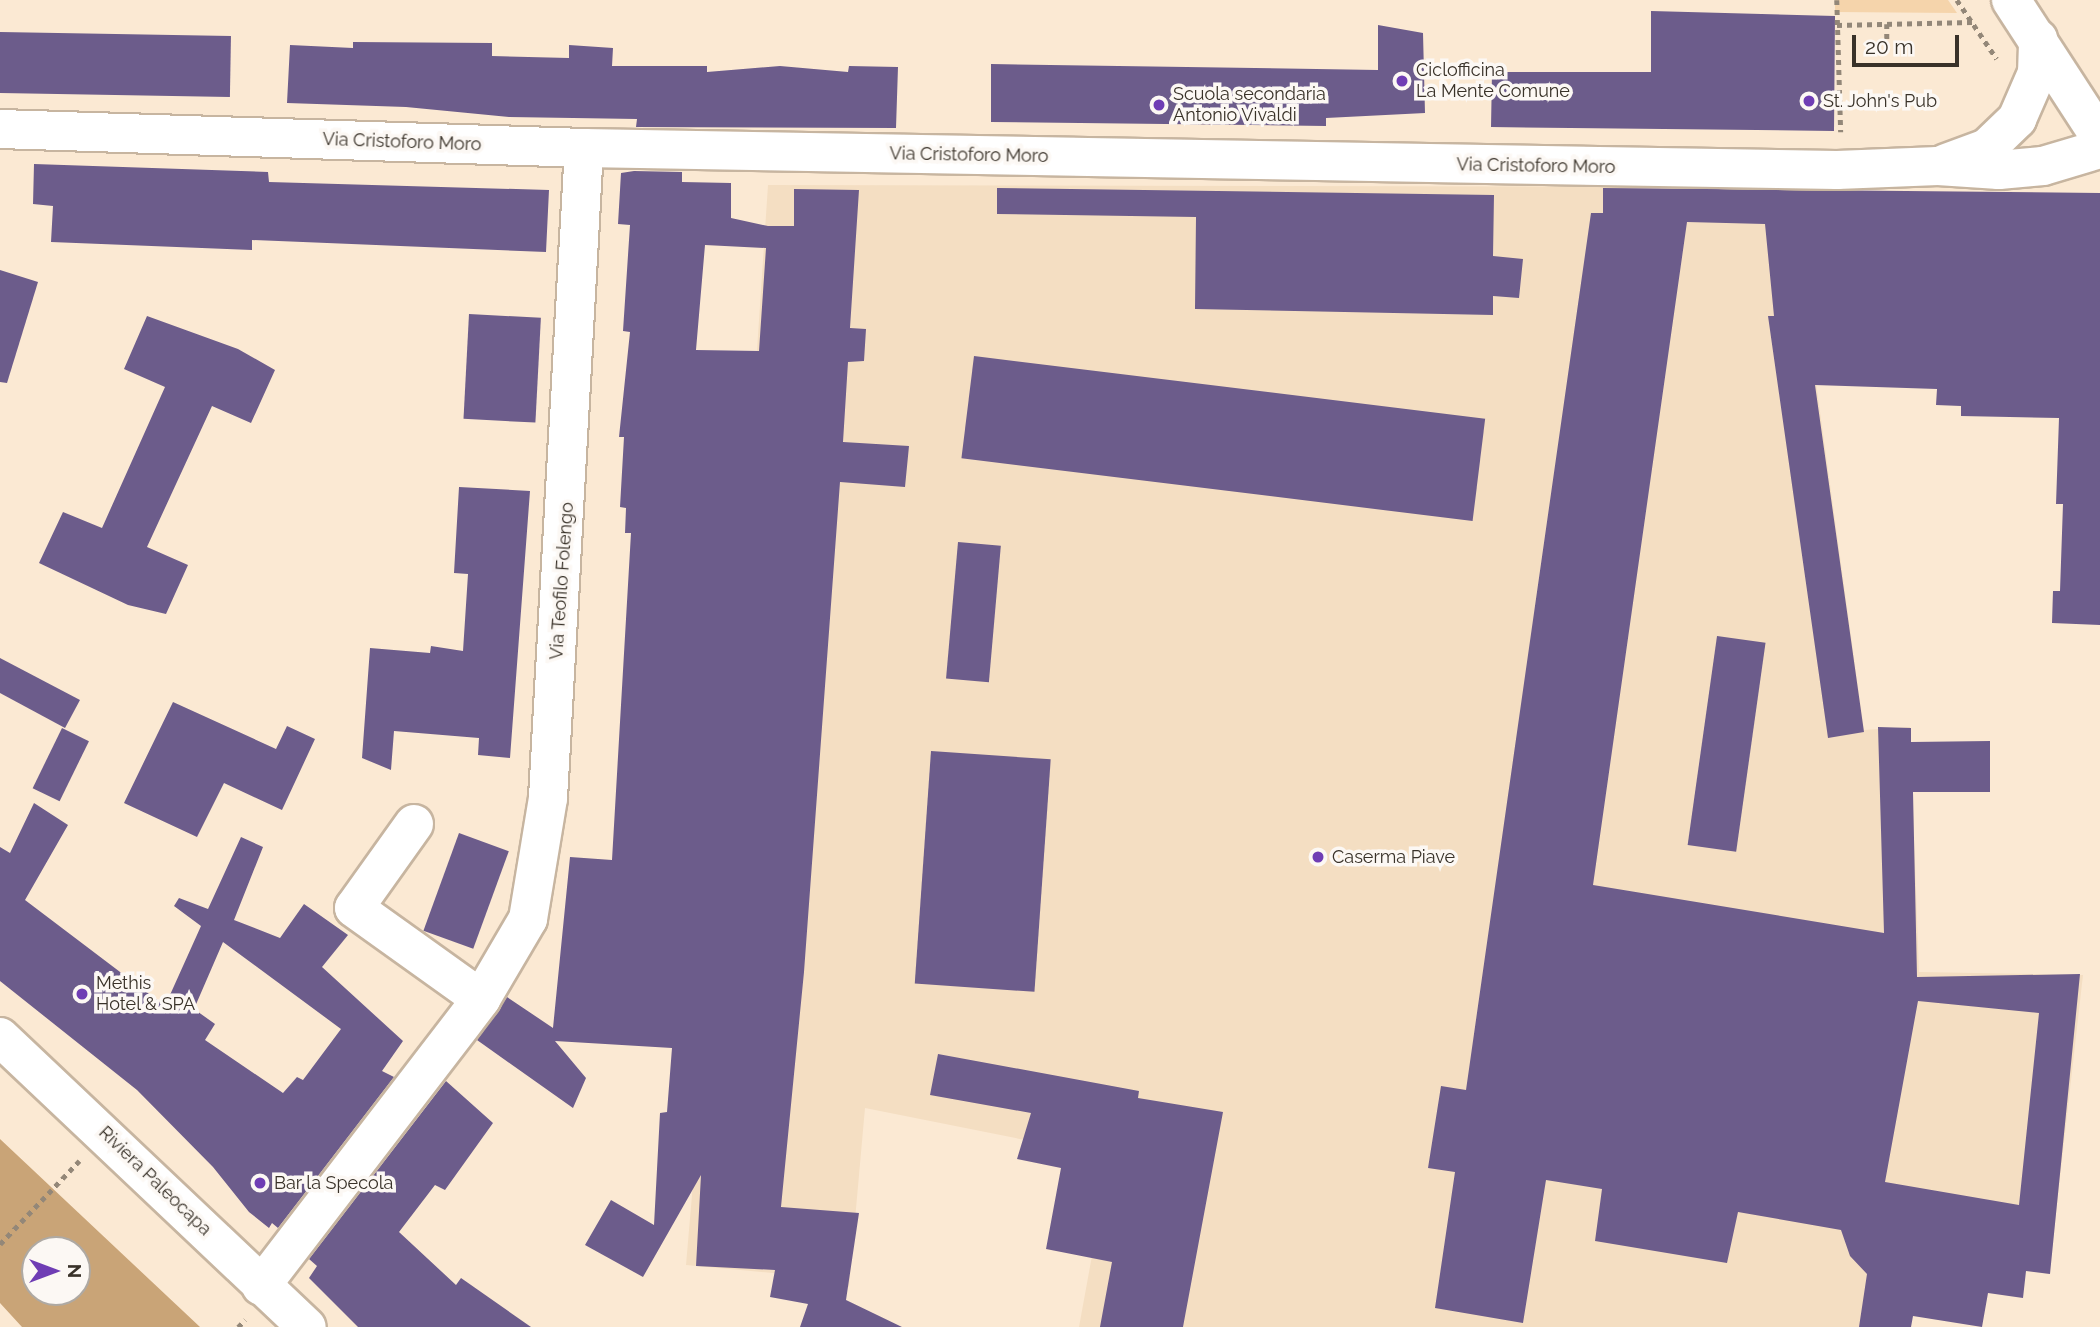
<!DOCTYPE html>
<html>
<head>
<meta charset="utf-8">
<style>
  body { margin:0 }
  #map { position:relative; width:2100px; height:1327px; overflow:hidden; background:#fbe9d3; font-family:Raleway,sans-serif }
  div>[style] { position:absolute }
  .built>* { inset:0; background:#f4dec2 }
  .green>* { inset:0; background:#f5d4ab }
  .water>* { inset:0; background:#c9a477 }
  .building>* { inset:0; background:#6c5c8b; transform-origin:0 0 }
  .path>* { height:4.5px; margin-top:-2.25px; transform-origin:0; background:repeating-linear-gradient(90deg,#938778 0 5px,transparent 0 10px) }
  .roads { filter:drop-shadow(2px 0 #c7b5a0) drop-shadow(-2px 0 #c7b5a0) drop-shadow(0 2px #c7b5a0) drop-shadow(0 -2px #c7b5a0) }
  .minor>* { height:38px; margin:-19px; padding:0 19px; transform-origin:19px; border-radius:19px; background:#fff }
  .dots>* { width:19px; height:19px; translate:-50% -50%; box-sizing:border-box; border:4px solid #fcf8f4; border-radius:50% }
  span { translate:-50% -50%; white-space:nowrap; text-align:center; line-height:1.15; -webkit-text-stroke:7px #fcf8f4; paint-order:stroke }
  .poi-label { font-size:18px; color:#393229 }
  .left { translate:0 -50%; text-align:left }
  .street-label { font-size:18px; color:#393229 }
  .north { position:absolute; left:21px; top:1236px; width:70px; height:70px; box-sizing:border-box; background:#fcf8f4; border:2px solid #aea9a3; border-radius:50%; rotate:90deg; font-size:19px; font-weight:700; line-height:28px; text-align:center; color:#393229 }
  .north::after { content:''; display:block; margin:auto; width:24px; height:32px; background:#6f3db4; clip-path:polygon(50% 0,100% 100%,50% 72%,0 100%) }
  .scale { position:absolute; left:1852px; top:35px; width:107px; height:32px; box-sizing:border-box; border:4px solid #393229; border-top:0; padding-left:9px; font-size:21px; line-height:24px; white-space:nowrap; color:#393229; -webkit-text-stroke:5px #fcf8f4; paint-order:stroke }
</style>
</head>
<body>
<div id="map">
  <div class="built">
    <div style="clip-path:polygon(768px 185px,1789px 187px,1864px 730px,1910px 727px,1919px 972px,2083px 975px,2049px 1274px,1908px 1252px,1894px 1327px,1079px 1327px,1110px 1157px,865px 1108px,849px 1287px,773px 1273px,686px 1265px,731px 741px)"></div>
  </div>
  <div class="green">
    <div style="clip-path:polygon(1835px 0,1948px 0,1957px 13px,1835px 12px)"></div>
  </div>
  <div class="water">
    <div style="clip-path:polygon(evenodd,0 1139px,200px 1327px,22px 1327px,0 1303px,0 1139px,35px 1250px,77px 1250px,77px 1292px,35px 1292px,35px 1250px)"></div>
  </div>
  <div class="building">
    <div style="clip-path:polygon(1651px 11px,1835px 16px,1834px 131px,1491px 127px,1492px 72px,1651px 72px)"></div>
    <div style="clip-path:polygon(1378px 25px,1423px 33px,1425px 113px,1326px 118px,1326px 126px,991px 122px,991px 64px,1378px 70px)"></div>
    <div style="left:0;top:32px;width:231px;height:61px;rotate:1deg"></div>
    <div style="clip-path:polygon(353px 42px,492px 43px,492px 56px,569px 58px,569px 45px,613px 48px,612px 66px,707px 66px,707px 72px,780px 66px,848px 72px,849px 66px,898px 67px,896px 128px,636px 127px,637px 119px,509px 117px,406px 107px,287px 103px,290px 45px,353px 48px)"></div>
    <div style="clip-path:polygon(34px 164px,268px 172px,269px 182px,549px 190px,546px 252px,252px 240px,252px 250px,51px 242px,53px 206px,33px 204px)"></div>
    <div style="clip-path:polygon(evenodd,634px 171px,682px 172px,682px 182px,731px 183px,731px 218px,768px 226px,794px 226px,794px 189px,859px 190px,850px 328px,866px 329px,864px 361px,848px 362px,843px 442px,909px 446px,905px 487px,840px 482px,804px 972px,781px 1207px,859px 1213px,846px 1300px,902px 1327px,800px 1327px,808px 1304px,770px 1297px,775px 1270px,696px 1266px,701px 1175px,643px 1277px,585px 1245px,611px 1200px,654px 1225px,660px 1113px,667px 1112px,672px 1048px,555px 1041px,586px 1078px,573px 1108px,477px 1040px,507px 997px,553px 1028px,570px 857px,612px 860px,631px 533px,625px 533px,626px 508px,620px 507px,624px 437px,619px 437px,630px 332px,623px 331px,630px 225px,618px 224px,621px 173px,634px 171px,705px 245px,766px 248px,759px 351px,696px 350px,705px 245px)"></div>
    <div style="clip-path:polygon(997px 188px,1494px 195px,1493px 256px,1523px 259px,1519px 298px,1493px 296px,1493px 315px,1195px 309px,1196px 217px,997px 214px)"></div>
    <div style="clip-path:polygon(evenodd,1603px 188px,2100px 193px,2100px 625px,2052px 623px,2053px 591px,2060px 591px,2063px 504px,2056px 504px,2059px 418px,1961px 416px,1961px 406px,1936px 405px,1937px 389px,1815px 385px,1864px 732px,1828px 738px,1768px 316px,1774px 316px,1765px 224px,1687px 222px,1593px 885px,1884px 933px,1878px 727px,1911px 728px,1911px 742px,1990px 741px,1990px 792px,1913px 792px,1917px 977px,2080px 974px,2050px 1274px,2026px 1271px,2023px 1298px,1988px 1293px,1982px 1327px,1913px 1316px,1911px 1327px,1859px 1327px,1867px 1274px,1850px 1256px,1841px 1230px,1738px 1212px,1727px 1263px,1595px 1241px,1602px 1189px,1546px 1180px,1523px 1323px,1435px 1308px,1455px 1172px,1428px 1168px,1441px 1086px,1466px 1090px,1591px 213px,1603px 213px,1603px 188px,1918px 1001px,2039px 1013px,2019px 1205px,1885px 1182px,1918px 1001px)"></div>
    <div style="clip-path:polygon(0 270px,38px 282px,7px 383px,0 382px)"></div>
    <div style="left:469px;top:314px;width:72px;height:105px;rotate:3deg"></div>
    <div style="clip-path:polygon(147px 316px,238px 349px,275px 370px,251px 423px,212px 406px,147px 547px,188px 565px,166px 614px,128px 605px,39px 563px,63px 512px,102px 528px,165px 387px,124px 369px)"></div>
    <div style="left:974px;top:356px;width:515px;height:103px;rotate:7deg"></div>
    <div style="clip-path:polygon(459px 487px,530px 491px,510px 758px,478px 755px,479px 738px,394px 731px,391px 770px,362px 758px,370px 648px,430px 653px,431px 646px,463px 651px,468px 574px,454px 573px)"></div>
    <div style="left:958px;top:542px;width:43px;height:137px;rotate:5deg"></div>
    <div style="left:1717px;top:636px;width:49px;height:211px;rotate:8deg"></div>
    <div style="clip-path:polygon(0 658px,80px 700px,65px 728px,0 693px)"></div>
    <div style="clip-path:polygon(173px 702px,276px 749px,287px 726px,315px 739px,282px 810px,224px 783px,197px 837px,124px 803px)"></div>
    <div style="left:62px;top:728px;width:30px;height:67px;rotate:26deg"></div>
    <div style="left:931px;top:751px;width:120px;height:233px;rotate:4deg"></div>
    <div style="clip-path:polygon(evenodd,34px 803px,68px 825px,25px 900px,165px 1006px,201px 926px,174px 906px,179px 898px,208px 909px,241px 837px,263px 847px,234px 920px,280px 938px,304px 904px,348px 935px,322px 967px,403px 1041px,382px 1071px,394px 1077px,278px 1228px,272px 1223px,269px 1228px,249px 1212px,213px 1167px,137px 1090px,0 981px,0 847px,10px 853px,34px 803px,223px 942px,341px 1029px,303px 1080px,297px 1077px,283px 1093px,205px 1040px,215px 1024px,194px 1009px,223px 942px)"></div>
    <div style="left:459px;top:833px;width:53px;height:104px;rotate:20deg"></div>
    <div style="clip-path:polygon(938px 1054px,1139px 1091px,1138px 1098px,1223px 1112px,1183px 1327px,1100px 1327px,1112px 1262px,1046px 1249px,1061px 1168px,1017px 1159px,1031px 1113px,930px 1095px)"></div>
    <div style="clip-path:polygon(446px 1081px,493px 1123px,445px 1190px,435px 1185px,399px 1232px,456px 1285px,461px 1278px,531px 1327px,358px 1327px,309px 1278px,317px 1266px,309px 1259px)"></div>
  </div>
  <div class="path">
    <div style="left:1837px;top:0;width:132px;rotate:88.3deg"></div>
    <div style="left:1957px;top:0;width:71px;rotate:55.9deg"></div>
    <div style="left:1887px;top:24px;width:15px;rotate:90deg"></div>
    <div style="left:1837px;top:25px;width:135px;rotate:-1.3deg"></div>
    <div style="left:0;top:1244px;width:115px;rotate:-46.4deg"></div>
    <div style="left:238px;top:1327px;width:10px;rotate:-45deg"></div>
  </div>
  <div class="roads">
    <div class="minor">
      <div style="left:2011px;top:0;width:163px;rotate:57deg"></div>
      <div style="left:0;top:129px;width:584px;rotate:1.86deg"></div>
      <div style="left:584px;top:148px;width:1253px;rotate:1.01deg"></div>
      <div style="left:1837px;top:170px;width:101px;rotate:-2.3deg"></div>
      <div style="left:1938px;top:166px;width:61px;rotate:3.8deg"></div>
      <div style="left:1999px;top:170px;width:44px;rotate:-5.2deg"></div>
      <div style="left:2043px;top:166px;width:59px;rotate:-16.6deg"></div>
      <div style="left:1946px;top:163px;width:44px;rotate:-20.1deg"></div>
      <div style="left:1987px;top:148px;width:42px;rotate:-44deg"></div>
      <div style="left:2017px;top:119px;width:50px;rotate:-66.5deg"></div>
      <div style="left:2037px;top:73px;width:34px;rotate:-88deg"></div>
      <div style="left:414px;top:824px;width:103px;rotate:125.5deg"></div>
      <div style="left:354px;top:908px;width:156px;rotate:35.6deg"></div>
      <div style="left:0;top:1037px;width:422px;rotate:43.4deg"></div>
      <div style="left:261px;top:1286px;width:362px;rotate:-52.5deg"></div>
      <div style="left:481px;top:999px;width:93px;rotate:-59.6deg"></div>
      <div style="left:528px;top:919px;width:123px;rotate:-80.6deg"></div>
      <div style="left:548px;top:798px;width:651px;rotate:-86.83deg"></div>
    </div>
  </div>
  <div class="dots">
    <div style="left:1402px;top:81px;background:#6f3db4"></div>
    <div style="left:1809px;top:101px;background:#6f3db4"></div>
    <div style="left:1159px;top:105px;background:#6f3db4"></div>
    <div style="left:1318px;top:857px;background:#6f3db4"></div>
    <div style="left:82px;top:994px;background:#6f3db4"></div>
    <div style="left:260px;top:1183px;background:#6f3db4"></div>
  </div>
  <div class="poi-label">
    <span class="left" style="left:1416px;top:81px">Ciclofficina<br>La Mente Comune</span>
    <span class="left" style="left:1173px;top:105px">Scuola secondaria<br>Antonio Vivaldi</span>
    <span class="left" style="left:1823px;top:101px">St. John's Pub</span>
    <span class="left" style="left:1332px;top:857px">Caserma Piave</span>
    <span class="left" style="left:96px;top:994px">Methis<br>Hotel &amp; SPA</span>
    <span class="left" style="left:274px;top:1183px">Bar la Specola</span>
  </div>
  <div class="street-label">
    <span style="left:402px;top:142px;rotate:2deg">Via Cristoforo Moro</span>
    <span style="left:969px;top:155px;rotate:1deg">Via Cristoforo Moro</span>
    <span style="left:1536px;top:166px;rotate:1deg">Via Cristoforo Moro</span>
    <span style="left:562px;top:581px;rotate:-86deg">Via Teofilo Folengo</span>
    <span style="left:155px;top:1181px;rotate:44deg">Riviera Paleocapa</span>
  </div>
  <div class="north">N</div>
  <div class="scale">20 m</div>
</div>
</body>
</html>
